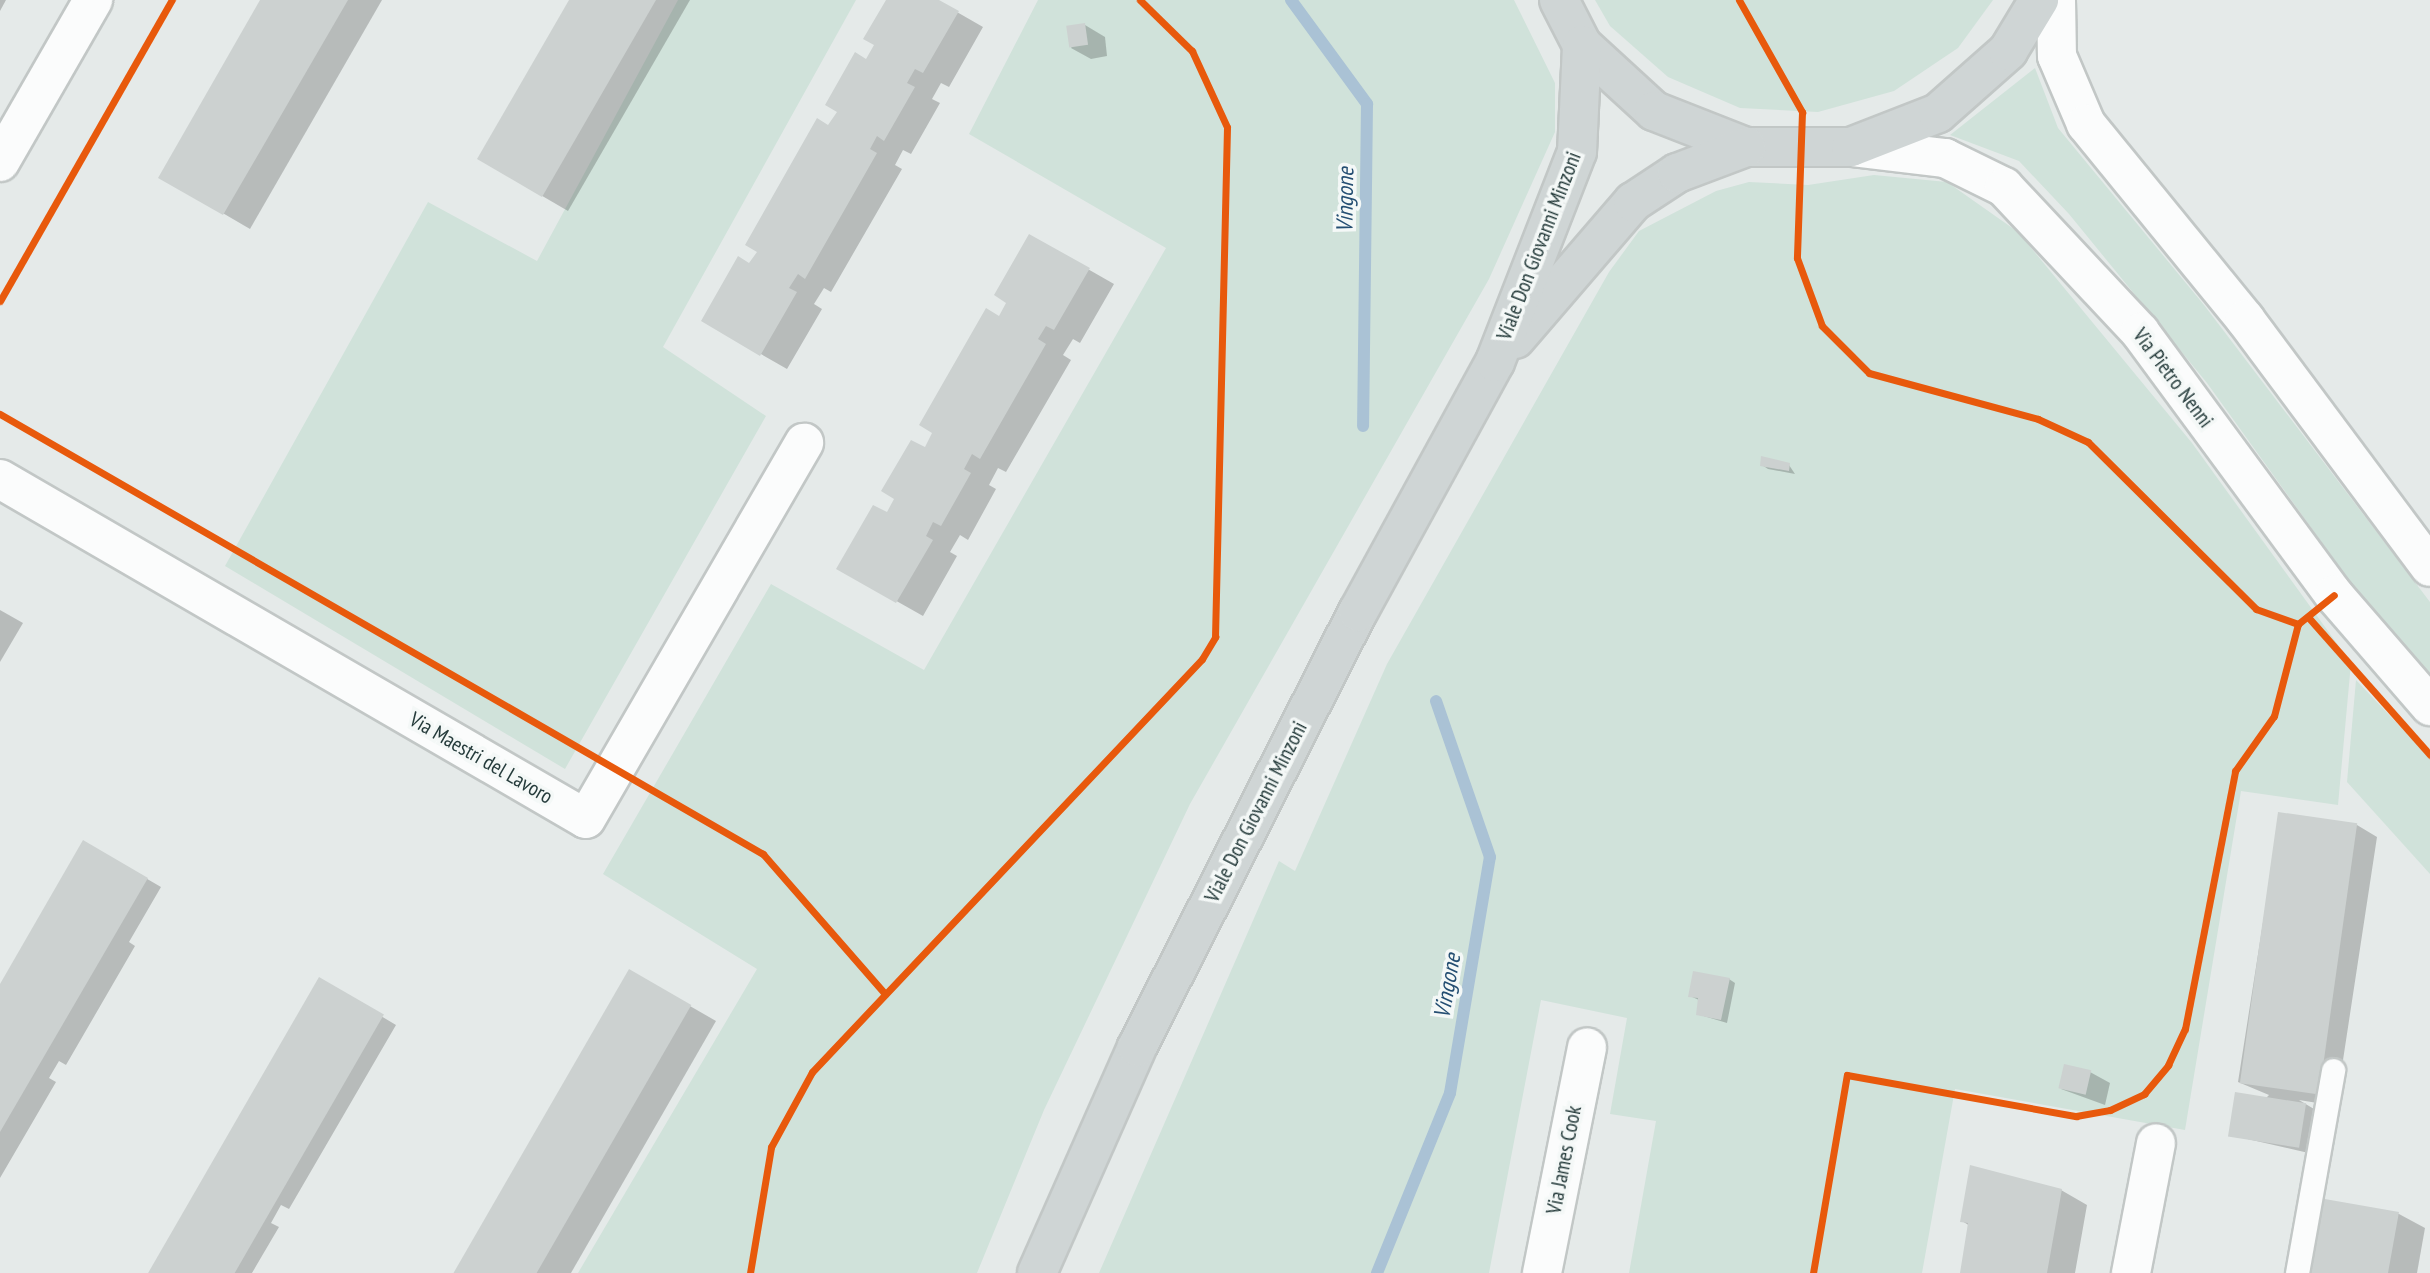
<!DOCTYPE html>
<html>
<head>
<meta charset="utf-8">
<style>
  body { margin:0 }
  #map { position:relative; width:2430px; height:1273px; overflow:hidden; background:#e5eae9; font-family:"PT Sans Narrow",sans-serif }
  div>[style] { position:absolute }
  .green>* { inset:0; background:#d0e2da }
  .shadow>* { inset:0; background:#0003 }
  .stream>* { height:12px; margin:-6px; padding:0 6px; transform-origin:6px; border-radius:6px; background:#aac2d5 }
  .building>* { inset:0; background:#ccd1d0; transform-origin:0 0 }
  .roads { filter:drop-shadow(2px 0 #c2c7c6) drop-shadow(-2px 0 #c2c7c6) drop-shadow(0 2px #c2c7c6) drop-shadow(0 -2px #c2c7c6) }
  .service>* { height:23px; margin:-11.5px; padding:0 11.5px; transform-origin:11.5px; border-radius:11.5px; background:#fbfcfc }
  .minor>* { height:38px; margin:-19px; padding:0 19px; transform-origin:19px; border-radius:19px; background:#fbfcfc }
  .tertiary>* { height:38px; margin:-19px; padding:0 19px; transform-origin:19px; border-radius:19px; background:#fbfcfc }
  .primary>* { height:38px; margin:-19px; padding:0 19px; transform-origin:19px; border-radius:19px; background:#cfd5d5 }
  .cycleway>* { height:7px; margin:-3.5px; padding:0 3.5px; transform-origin:3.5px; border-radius:3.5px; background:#e8590c }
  span { translate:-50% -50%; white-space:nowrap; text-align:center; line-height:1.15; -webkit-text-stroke:7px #f4f8f7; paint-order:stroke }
  .street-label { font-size:21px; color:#253b3b }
  .water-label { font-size:23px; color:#244e72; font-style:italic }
</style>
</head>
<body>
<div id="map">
  <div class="green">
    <div style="clip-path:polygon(678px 0,856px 0,663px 347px,766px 416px,565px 769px,225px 566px,428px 202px,537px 261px)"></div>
    <div style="clip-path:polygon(1038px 0,1514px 0,1555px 83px,1555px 132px,1489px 279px,1190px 804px,1044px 1110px,977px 1273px,578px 1273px,757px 969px,603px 874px,771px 584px,924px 670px,1166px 248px,969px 134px)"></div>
    <div style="clip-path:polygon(1595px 0,1993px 0,1958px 48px,1894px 91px,1818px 112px,1740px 108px,1668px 77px,1610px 26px)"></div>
    <div style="clip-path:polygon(2035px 68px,2058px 128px,2204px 305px,2430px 602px,2430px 673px,2389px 636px,2207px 383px,2069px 214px,2019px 161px,1950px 135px)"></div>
    <div style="clip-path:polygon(1874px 175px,1947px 182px,2018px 232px,2192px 443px,2351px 663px,2338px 805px,2241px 791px,2185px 1130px,1955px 1089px,1922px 1273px,1629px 1273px,1656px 1121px,1610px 1114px,1627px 1018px,1541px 1000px,1489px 1273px,1099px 1273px,1279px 861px,1295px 871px,1387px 664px,1609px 272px,1639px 231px,1716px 191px,1749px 182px,1808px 185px)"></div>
    <div style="clip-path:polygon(2356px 680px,2430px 758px,2430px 874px,2347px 782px)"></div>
  </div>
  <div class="shadow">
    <div style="clip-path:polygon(0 0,6px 0,0 11px)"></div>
    <div style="clip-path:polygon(263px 0,382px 0,250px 229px,161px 177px)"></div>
    <div style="clip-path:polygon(571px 0,690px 0,568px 211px,479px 159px)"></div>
    <div style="clip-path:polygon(888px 0,936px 0,983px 27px,949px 87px,941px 83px,932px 99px,940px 103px,911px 154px,903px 150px,895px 165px,902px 169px,831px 292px,824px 288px,814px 304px,822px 309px,787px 369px,703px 321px,750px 266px,876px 45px)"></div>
    <div style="clip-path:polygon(1085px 25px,1105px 37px,1107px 56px,1091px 59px,1071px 48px)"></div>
    <div style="clip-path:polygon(1030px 236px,1114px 284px,1080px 343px,1073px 339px,1063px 355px,1071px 360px,1006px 472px,998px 468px,989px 485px,996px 489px,968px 540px,960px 535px,950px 552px,957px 556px,923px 616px,838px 568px,887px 514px,925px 449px,1008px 302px)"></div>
    <div style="clip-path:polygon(1762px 465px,1789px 465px,1795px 474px,1768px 469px)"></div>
    <div style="clip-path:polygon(0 610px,23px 623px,0 662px)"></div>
    <div style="clip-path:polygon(2280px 814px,2357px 825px,2377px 837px,2336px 1106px,2299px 1100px,2319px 1112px,2313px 1154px,2230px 1135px,2269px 1095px,2238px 1082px)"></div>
    <div style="clip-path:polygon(118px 862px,161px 887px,129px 942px,135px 946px,66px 1065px,59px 1061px,49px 1078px,56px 1082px,0 1178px,0 987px)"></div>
    <div style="clip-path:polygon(629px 971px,716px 1021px,571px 1273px,455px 1273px)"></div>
    <div style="clip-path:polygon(319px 979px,396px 1025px,289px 1209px,281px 1205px,271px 1223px,279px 1227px,252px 1273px,149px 1273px)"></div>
    <div style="clip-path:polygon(1729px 979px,1735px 983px,1727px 1023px,1697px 1014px,1699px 1000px,1690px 996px)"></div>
    <div style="clip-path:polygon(2090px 1072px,2110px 1083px,2105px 1105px,2061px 1089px)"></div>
    <div style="clip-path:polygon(2061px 1190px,2087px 1205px,2075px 1273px,1961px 1273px,1970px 1226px,1962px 1221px)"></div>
    <div style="clip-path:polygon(2320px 1200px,2399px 1214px,2425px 1228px,2417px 1273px,2307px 1273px)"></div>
  </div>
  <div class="stream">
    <div style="left:1291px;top:0;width:129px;rotate:53.8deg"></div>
    <div style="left:1367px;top:104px;width:322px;rotate:90.7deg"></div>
    <div style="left:1377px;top:1273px;width:194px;rotate:-67.9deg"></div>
    <div style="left:1450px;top:1093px;width:239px;rotate:-80.4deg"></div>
    <div style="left:1490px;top:857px;width:165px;rotate:-109.1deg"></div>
  </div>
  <div class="building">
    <div style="clip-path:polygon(260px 0,348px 0,223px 215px,158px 178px)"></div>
    <div style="clip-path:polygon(569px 0,656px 0,542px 197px,477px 159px)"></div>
    <div style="clip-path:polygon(886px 0,939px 0,959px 11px,923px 73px,915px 69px,907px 83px,915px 87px,884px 141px,877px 136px,870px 149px,877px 153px,805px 279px,798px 274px,789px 288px,797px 292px,760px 356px,701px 321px,738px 256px,749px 263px,757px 252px,745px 245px,817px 118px,828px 125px,837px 112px,825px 105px,855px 52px,866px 59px,874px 45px,863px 39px)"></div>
    <div style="left:1085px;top:23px;width:22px;height:19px;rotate:82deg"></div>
    <div style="clip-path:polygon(1029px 234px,1090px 268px,1054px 330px,1046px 326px,1038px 339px,1046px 344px,980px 459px,972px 454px,964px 469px,971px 473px,941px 526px,933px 522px,926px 536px,933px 540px,896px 603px,836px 569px,873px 505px,887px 512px,894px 499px,881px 491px,911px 440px,925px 447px,932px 433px,919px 425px,986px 308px,999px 316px,1006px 303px,994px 295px)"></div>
    <div style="clip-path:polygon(1761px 456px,1790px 463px,1789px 471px,1760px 466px)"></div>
    <div style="left:2278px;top:812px;width:80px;height:274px;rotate:8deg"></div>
    <div style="clip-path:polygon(83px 840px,148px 878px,0 1132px,0 984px)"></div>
    <div style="left:629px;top:969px;width:72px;height:351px;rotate:30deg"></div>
    <div style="clip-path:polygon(1693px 971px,1730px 978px,1721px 1020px,1696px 1015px,1698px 998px,1688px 997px)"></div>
    <div style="left:319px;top:977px;width:75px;height:342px;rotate:30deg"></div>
    <div style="left:2064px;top:1064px;width:28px;height:25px;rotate:13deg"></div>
    <div style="left:2235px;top:1092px;width:72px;height:45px;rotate:9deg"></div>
    <div style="clip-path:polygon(1970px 1165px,2062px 1189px,2047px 1273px,1960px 1273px,1968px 1223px,1960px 1222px)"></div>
    <div style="clip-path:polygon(2319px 1198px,2399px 1212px,2388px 1273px,2306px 1273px)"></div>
  </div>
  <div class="roads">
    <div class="service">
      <div style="left:2297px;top:1273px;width:206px;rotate:-79.9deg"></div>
    </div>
    <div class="minor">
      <div style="left:0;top:479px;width:677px;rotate:30.12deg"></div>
      <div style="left:586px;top:819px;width:435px;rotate:-59.9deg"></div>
      <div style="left:1542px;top:1273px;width:230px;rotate:-78.7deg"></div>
      <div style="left:2131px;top:1273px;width:132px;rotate:-79.1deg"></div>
    </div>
    <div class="tertiary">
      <div style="left:2056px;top:0;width:56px;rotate:89deg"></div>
      <div style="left:2057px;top:56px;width:74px;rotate:66.9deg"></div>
      <div style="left:2086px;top:124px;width:252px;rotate:50.8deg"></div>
      <div style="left:2245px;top:319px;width:309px;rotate:53.3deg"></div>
      <div style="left:1851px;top:147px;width:95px;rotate:6.7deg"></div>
      <div style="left:1945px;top:158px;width:66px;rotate:26.2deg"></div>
      <div style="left:2004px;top:187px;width:199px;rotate:46.8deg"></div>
      <div style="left:2140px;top:332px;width:327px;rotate:53.6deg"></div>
      <div style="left:2334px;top:595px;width:147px;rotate:49.1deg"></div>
      <div style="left:0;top:162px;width:187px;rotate:-60.1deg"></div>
    </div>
    <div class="primary">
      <div style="left:1559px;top:0;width:51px;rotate:62.9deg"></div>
      <div style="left:1582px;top:45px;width:98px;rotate:42.5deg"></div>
      <div style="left:1654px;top:111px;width:99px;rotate:21.4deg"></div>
      <div style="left:1746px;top:147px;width:105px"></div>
      <div style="left:1851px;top:147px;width:93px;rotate:-21.3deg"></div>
      <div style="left:1938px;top:113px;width:94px;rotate:-41.5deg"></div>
      <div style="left:2008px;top:51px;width:60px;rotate:-58.7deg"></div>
      <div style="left:1515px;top:339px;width:181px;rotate:-49.3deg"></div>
      <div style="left:1633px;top:202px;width:53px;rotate:-33.4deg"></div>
      <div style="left:1677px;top:173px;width:74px;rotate:-20.6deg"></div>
      <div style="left:1037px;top:1273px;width:247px;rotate:-66.1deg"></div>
      <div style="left:1137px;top:1047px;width:488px;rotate:-63.1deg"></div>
      <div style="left:1358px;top:612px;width:285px;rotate:-61.3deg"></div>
      <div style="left:1495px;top:362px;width:225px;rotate:-68.7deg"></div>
      <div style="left:1577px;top:152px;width:107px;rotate:-87.3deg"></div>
    </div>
  </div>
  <div class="cycleway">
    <div style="left:1739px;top:0;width:129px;rotate:60.6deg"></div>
    <div style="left:1802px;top:112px;width:146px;rotate:92deg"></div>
    <div style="left:1797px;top:258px;width:72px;rotate:69.8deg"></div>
    <div style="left:1822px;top:326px;width:66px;rotate:45deg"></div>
    <div style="left:1869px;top:373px;width:175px;rotate:15.2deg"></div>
    <div style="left:2038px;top:419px;width:55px;rotate:24.7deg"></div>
    <div style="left:2088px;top:442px;width:237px;rotate:44.8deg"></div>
    <div style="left:2256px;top:609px;width:45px;rotate:19.7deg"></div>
    <div style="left:0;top:301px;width:347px;rotate:-60.3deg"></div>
    <div style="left:0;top:414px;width:881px;rotate:29.97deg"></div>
    <div style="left:763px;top:854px;width:186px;rotate:48.9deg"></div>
    <div style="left:2308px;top:617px;width:184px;rotate:48.5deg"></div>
    <div style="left:750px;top:1273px;width:128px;rotate:-80.5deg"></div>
    <div style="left:771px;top:1147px;width:85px;rotate:-61.3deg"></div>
    <div style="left:812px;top:1072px;width:568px;rotate:-46.64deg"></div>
    <div style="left:1202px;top:659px;width:26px;rotate:-59deg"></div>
    <div style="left:1215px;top:637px;width:510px;rotate:-88.65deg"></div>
    <div style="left:1227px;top:127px;width:84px;rotate:-114.7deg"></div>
    <div style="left:1192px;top:51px;width:73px;rotate:-135.6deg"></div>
    <div style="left:1813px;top:1273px;width:201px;rotate:-80.3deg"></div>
    <div style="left:1847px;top:1075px;width:233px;rotate:10.2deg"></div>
    <div style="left:2076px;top:1116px;width:35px;rotate:-10deg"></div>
    <div style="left:2110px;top:1110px;width:38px;rotate:-25deg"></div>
    <div style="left:2144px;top:1094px;width:38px;rotate:-50deg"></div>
    <div style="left:2168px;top:1065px;width:40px;rotate:-65deg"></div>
    <div style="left:2185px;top:1029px;width:263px;rotate:-79deg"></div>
    <div style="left:2235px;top:771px;width:67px;rotate:-54.7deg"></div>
    <div style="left:2274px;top:716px;width:95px;rotate:-75.4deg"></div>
    <div style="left:2298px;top:624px;width:46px;rotate:-38.9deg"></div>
  </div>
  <div class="street-label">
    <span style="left:1539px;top:246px;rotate:-69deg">Viale Don Giovanni Minzoni</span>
    <span style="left:2173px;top:378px;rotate:53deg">Via Pietro Nenni</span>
    <span style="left:481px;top:758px;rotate:30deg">Via Maestri del Lavoro</span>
    <span style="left:1256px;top:812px;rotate:-63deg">Viale Don Giovanni Minzoni</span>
    <span style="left:1564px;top:1160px;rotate:-79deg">Via James Cook</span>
  </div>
  <div class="water-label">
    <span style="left:1345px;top:200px;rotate:-89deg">Vingone</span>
    <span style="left:1447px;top:986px;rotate:-80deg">Vingone</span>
  </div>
</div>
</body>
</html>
